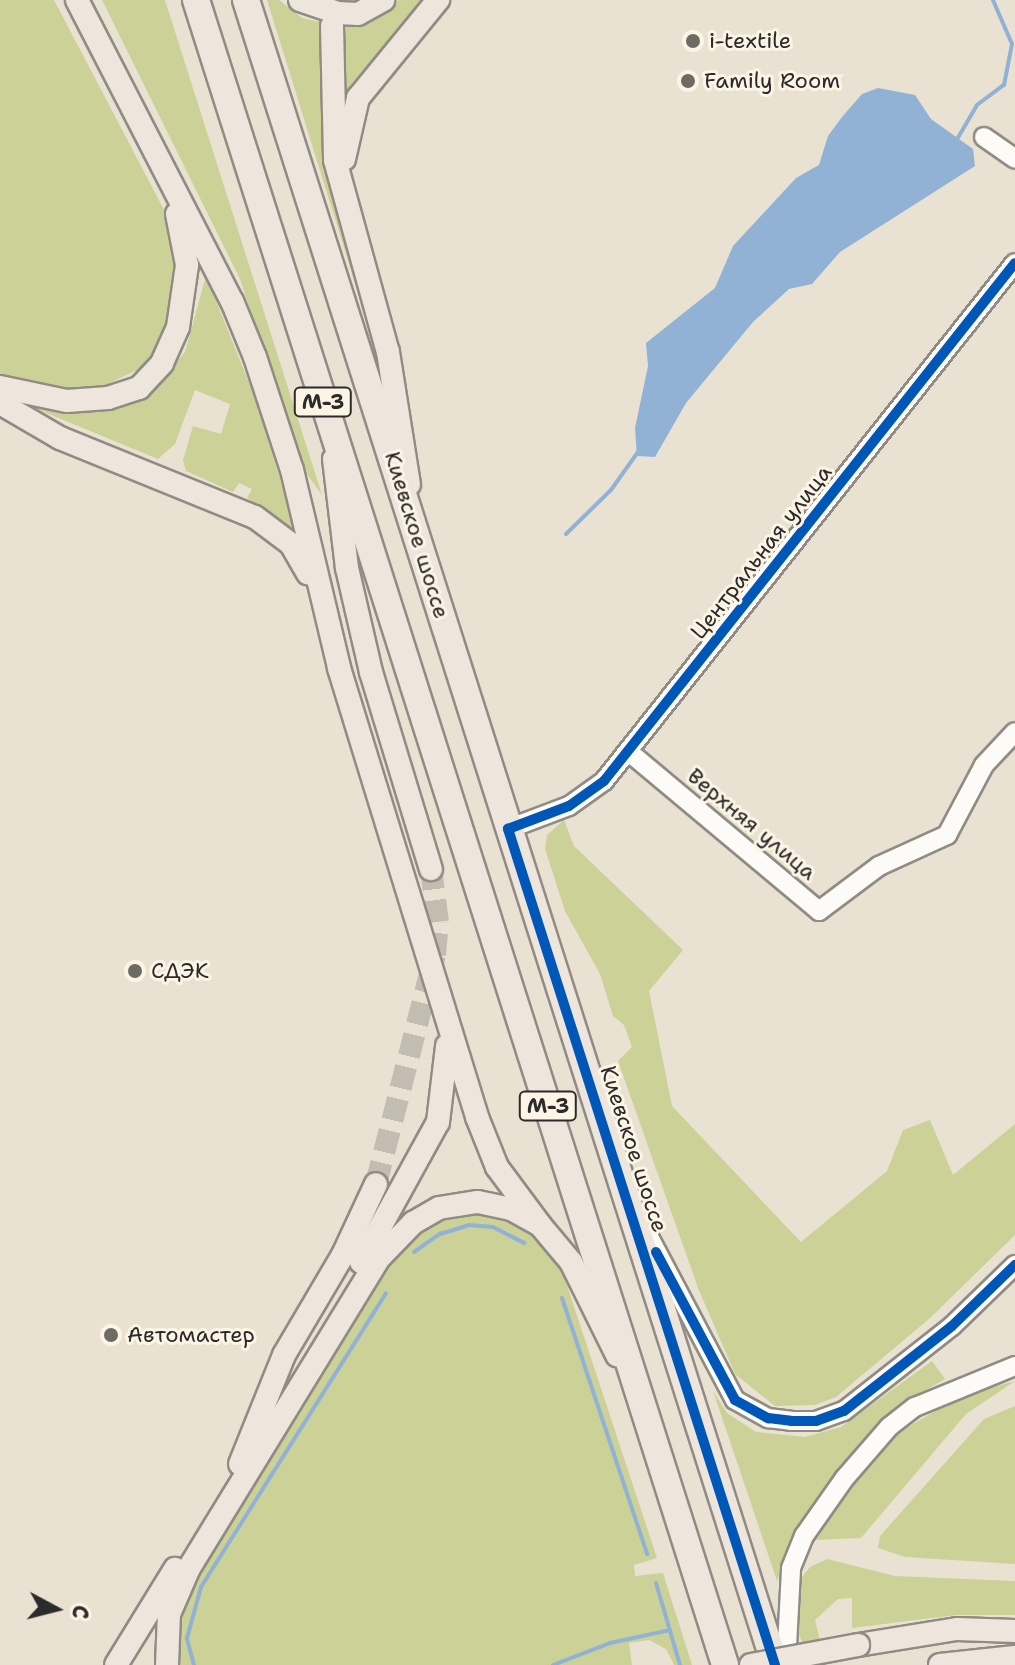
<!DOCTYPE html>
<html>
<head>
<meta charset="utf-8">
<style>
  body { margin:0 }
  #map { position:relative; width:1015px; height:1665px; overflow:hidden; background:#e9e2d2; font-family:"Shantell Sans",sans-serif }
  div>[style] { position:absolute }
  .green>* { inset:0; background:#cbd197 }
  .water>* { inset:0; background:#91b2d5 }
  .stream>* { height:4px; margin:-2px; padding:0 2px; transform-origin:2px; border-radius:2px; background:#91b2d5 }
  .major-tunnel>* { height:22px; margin-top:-11px; transform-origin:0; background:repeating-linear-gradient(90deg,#c3bdb1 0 22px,transparent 0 33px) }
  .roads { filter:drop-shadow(2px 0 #908c84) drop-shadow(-2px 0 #908c84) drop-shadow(0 2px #908c84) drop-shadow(0 -2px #908c84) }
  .minor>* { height:18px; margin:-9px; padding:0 9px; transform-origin:9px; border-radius:9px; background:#fcfbf8 }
  .major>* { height:22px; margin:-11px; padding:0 11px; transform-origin:11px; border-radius:11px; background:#eee5dd }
  .highway>* { height:26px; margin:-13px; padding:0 13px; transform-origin:13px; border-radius:13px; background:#eee5dd }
  .bridges { filter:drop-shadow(2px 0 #908c84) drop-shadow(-2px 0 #908c84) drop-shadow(0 2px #908c84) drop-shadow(0 -2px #908c84) }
  .major-bridge>* { height:22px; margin:-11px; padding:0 11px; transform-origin:11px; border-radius:11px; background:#eee5dd }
  .cycleway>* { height:10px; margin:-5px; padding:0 5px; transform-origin:5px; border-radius:5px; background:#0057b8 }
  .dots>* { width:22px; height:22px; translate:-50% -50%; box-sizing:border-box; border:4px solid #fcf5e5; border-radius:50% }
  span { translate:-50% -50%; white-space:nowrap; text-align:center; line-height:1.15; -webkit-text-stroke:6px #fcf5e5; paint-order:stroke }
  .shield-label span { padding:2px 6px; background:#fcf5e5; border:2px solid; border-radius:6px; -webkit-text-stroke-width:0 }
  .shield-label { font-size:20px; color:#2b2b2b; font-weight:700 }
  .poi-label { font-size:22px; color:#2b2b2b }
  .left { translate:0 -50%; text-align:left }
  .street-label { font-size:22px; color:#2b2b2b }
  .north { position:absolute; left:16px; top:1569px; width:80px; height:80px; -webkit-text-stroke:6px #fcf5e5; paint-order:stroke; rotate:97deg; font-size:22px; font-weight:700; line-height:32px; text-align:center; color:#2b2b2b }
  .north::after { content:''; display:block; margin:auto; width:28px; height:36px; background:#2b2b2b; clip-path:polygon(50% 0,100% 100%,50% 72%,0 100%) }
</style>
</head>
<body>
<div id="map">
  <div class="green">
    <div style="clip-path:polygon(0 0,54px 0,173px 227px,178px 258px,174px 308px,159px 341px,143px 367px,95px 390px,39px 390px,0 374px)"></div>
    <div style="clip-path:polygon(102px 0,165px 0,322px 495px,301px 466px,240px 279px)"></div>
    <div style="clip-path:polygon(267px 0,279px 0,302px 18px,320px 22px,328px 173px,369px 328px)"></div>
    <div style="clip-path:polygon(399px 0,423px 0,352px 83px,341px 111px,344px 23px,382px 13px)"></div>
    <div style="clip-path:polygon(206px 276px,254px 395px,296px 530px,247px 498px,252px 489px,239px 483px,233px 492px,186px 471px,183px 460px,193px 426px,221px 434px,230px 404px,195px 390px,175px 444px,158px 459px,32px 407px,64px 411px,163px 377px,185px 352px)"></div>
    <div style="clip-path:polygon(564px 820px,574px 846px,683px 950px,649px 991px,672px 1106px,801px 1242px,887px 1171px,903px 1130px,930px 1120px,953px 1175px,1015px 1124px,1015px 1235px,929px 1319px,836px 1397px,815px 1405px,775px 1406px,735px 1374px,698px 1288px,618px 1061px,632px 1047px,624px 1025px,613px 1016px,600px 974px,565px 911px,545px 849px,547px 835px)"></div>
    <div style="clip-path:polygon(477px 1212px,525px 1228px,561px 1267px,657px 1558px,634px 1565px,635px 1576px,663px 1573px,692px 1665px,674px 1665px,666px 1649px,649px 1640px,629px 1643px,632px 1665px,178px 1665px,178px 1625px,198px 1574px,381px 1271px,419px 1231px,443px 1218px)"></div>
    <div style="clip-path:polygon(932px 1361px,945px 1379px,895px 1408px,860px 1443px,794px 1535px,777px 1581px,713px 1391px,727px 1413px,756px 1432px,805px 1437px,841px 1427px)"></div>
    <div style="clip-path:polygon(1015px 1381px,966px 1414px,861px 1538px,816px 1540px,864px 1468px,896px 1434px,961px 1396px)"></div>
    <div style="clip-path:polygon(1015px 1406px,1015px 1564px,905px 1557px,878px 1548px,880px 1536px,984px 1419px)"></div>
    <div style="clip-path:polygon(827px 1559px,895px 1576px,1015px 1581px,1015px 1615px,956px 1615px,852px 1628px,852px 1598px,838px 1599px,815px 1620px,826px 1665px,810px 1665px,797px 1628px,798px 1582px,810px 1567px)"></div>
  </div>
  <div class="water">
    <div style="clip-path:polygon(878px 88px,915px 95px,931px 119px,973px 149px,975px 166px,840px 252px,812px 284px,789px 289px,753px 322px,686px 403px,655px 457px,637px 456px,635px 428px,648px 366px,646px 343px,715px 288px,733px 246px,796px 178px,819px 165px,828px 136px,842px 117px,862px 94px)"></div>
  </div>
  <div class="stream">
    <div style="left:956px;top:141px;width:42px;rotate:-59.7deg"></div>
    <div style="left:977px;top:105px;width:34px;rotate:-37deg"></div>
    <div style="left:1004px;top:85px;width:42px;rotate:-79deg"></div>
    <div style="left:1012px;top:44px;width:48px;rotate:-113.4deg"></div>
    <div style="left:566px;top:534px;width:63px;rotate:-44.4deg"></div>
    <div style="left:611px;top:490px;width:47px;rotate:-54.6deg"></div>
    <div style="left:414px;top:1252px;width:32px;rotate:-35deg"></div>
    <div style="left:440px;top:1234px;width:30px;rotate:-17deg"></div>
    <div style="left:469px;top:1225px;width:24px;rotate:5deg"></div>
    <div style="left:493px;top:1227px;width:35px;rotate:27deg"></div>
    <div style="left:562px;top:1298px;width:270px;rotate:71.6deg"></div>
    <div style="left:656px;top:1583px;width:85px;rotate:73.7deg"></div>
    <div style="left:194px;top:1665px;width:28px;rotate:-105deg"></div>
    <div style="left:187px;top:1638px;width:53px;rotate:-74.6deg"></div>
    <div style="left:201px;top:1587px;width:347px;rotate:-57.8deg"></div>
    <div style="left:553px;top:1665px;width:61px;rotate:-21.1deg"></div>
    <div style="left:610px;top:1643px;width:61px;rotate:-12.2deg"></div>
  </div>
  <div class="major-tunnel">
    <div style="left:376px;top:1184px;width:236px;rotate:-75.6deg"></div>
    <div style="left:435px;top:955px;width:33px;rotate:-85deg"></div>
    <div style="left:438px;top:922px;width:53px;rotate:-97.5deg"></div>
  </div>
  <div class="roads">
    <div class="minor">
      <div style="left:984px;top:137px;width:38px;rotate:35deg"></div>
      <div style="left:629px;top:752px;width:248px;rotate:39.9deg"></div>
      <div style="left:819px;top:911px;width:75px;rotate:-36.9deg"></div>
      <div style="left:879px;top:866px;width:75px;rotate:-24.5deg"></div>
      <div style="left:947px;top:835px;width:79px;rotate:-62.1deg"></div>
      <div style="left:984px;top:765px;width:45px;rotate:-46.8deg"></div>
      <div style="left:508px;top:829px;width:65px;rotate:-20.7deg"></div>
      <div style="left:569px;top:806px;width:43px;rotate:-35.5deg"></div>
      <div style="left:604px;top:781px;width:661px;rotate:-51.57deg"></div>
      <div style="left:649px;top:1237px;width:184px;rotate:62.2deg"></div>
      <div style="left:735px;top:1400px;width:38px;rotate:29deg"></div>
      <div style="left:768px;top:1418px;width:23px;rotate:7deg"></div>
      <div style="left:791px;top:1421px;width:25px"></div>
      <div style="left:816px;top:1421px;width:30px;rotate:-20deg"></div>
      <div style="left:844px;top:1411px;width:137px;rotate:-38.2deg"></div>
      <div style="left:952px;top:1326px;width:88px;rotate:-44.1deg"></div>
      <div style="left:786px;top:1665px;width:97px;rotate:-87deg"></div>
      <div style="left:791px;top:1568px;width:35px;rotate:-68deg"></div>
      <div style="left:804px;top:1536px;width:70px;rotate:-54.9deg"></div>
      <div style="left:844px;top:1479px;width:69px;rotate:-49.1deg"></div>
      <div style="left:889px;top:1427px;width:33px;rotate:-38deg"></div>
      <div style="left:915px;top:1407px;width:108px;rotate:-22.3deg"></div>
    </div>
    <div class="major">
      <div style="left:77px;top:0;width:339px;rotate:62.8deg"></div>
      <div style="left:232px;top:301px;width:61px;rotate:67.7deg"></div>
      <div style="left:255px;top:357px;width:119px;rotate:71.9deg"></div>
      <div style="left:292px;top:470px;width:204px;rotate:76.6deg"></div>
      <div style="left:339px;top:668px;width:470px;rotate:72.9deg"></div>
      <div style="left:477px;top:1117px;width:54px;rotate:68.2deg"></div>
      <div style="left:497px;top:1167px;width:72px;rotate:53.4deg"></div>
      <div style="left:300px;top:0;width:39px;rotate:19deg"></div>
      <div style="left:337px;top:13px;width:21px;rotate:3deg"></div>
      <div style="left:358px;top:14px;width:29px;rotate:-29deg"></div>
      <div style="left:332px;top:26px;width:134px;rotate:88.7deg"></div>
      <div style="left:335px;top:160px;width:199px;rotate:74.6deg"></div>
      <div style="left:388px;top:352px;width:134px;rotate:81deg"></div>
      <div style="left:344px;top:159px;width:63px;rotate:-77.1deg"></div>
      <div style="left:358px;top:98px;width:127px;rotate:-50.8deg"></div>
      <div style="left:0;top:387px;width:68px;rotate:11.8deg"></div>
      <div style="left:67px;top:401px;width:41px;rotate:-4.2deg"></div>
      <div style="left:108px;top:398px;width:33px;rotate:-18deg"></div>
      <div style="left:139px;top:388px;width:34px;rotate:-47deg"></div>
      <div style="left:162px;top:363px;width:39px;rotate:-66deg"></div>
      <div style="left:178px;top:327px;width:63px;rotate:-81.7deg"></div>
      <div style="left:187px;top:265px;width:52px;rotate:-101.1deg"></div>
      <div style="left:0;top:403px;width:69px;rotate:30.3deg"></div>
      <div style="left:60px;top:438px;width:210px;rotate:22.1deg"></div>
      <div style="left:255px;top:517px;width:45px;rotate:36.9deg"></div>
      <div style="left:291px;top:544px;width:34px;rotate:60deg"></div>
      <div style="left:334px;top:459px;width:110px;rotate:83.2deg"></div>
      <div style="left:347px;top:568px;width:107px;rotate:77deg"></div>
      <div style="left:371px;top:672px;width:206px;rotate:73.1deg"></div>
      <div style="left:361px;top:1262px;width:160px;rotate:-61.2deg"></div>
      <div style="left:438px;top:1122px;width:77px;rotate:-83.2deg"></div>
      <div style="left:240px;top:1464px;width:118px;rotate:-68deg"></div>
      <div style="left:284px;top:1355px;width:116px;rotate:-59.5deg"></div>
      <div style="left:343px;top:1255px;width:78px;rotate:-65.1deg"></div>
      <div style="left:858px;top:1645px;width:100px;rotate:-9.2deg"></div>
      <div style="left:957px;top:1629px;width:58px;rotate:2deg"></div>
      <div style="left:116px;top:1665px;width:113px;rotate:-58.4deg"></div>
      <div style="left:167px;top:1665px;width:51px;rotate:-87.8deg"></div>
      <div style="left:169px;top:1614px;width:50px;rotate:-66.5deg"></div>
      <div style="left:189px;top:1568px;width:364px;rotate:-58.5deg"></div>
      <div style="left:379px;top:1258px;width:49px;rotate:-45.8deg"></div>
      <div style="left:413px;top:1223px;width:30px;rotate:-30deg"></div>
      <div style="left:439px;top:1208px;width:39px;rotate:-9deg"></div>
      <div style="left:478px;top:1202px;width:34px;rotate:12deg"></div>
      <div style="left:511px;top:1209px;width:33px;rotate:29deg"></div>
      <div style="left:540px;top:1225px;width:48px;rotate:50deg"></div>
      <div style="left:571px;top:1262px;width:104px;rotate:63.7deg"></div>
      <div style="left:940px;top:1665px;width:75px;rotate:-6.1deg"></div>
    </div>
    <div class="highway">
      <div style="left:196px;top:0;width:1747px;rotate:72.37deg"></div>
      <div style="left:246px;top:0;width:1747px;rotate:72.37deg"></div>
    </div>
  </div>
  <div class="bridges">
    <div class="major-bridge">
      <div style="left:751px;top:1665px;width:109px;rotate:-10.6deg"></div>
    </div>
  </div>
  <div class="cycleway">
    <div style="left:656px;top:1252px;width:168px;rotate:61.9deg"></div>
    <div style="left:735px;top:1400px;width:38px;rotate:29deg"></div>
    <div style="left:768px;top:1418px;width:23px;rotate:7deg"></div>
    <div style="left:791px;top:1421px;width:25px"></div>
    <div style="left:816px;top:1421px;width:30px;rotate:-20deg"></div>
    <div style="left:844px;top:1411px;width:137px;rotate:-38.2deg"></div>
    <div style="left:952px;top:1326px;width:88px;rotate:-44.1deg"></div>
    <div style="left:775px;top:1665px;width:878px;rotate:-107.71deg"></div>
    <div style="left:508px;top:829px;width:65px;rotate:-20.7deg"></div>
    <div style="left:569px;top:806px;width:43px;rotate:-35.5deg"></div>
    <div style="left:604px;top:781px;width:661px;rotate:-51.57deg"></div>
  </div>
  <div class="dots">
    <div style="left:693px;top:41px;background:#6e6b65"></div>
    <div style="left:688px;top:81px;background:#6e6b65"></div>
    <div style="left:135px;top:971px;background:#6e6b65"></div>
    <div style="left:111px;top:1335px;background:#6e6b65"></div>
  </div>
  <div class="shield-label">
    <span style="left:323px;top:402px">М-3</span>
    <span style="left:548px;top:1106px">М-3</span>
  </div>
  <div class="poi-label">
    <span class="left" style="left:709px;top:41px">i-textile</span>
    <span class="left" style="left:704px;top:81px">Family Room</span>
    <span class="left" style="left:151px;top:971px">СДЭК</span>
    <span class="left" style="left:127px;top:1335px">Автомастер</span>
  </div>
  <div class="street-label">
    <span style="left:417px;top:535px;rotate:73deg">Киевское шоссе</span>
    <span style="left:761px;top:552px;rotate:-52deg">Центральная улица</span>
    <span style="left:752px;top:824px;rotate:40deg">Верхняя улица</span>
    <span style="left:634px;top:1149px;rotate:72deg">Киевское шоссе</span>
  </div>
  <div class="north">С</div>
</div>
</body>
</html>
